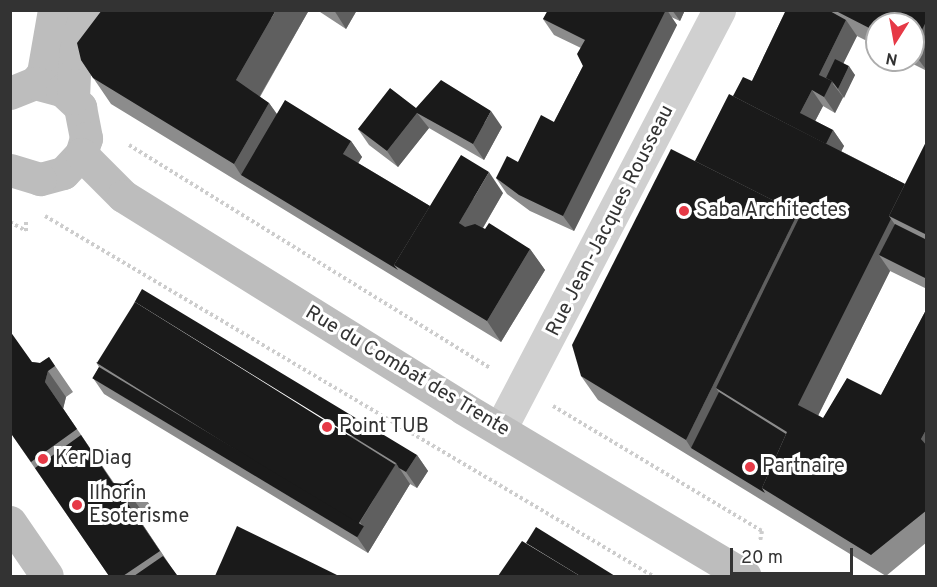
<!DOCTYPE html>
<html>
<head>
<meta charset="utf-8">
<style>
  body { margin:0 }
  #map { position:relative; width:937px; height:587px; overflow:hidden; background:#fff; font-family:Overpass,sans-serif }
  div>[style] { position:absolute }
  .path>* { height:4px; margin-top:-2px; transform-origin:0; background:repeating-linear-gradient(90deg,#cdcdcd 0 3px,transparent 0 6px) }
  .street>* { height:33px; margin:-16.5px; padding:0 16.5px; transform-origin:16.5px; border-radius:16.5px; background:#d0d0d0 }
  .secondary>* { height:33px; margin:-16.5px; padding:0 16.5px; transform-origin:16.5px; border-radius:16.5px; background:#bdbdbd }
  .wall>* { inset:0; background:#8c8c8c }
  .shaded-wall>* { inset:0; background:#5f5f5f }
  .building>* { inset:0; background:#1a1a1a; transform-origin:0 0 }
  .dots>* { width:16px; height:16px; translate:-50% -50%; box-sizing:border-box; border:3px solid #fff; border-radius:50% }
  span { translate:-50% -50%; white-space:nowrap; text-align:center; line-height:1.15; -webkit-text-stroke:6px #fff; paint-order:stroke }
  .poi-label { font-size:20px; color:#333 }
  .left { translate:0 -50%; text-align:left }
  .street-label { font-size:20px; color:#333 }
  .frame { position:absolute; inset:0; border:12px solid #333; pointer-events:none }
  .north { position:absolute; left:865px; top:12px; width:60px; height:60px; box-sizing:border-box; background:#fff; border:2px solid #adadad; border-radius:50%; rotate:191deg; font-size:16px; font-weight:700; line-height:24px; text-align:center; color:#333 }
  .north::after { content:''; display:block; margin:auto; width:21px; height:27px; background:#e63946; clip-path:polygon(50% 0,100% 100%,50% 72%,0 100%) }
  .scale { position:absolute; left:730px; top:548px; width:123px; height:27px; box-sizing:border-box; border:3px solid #333; border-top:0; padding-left:8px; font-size:18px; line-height:21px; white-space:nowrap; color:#333; -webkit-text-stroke:4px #fff; paint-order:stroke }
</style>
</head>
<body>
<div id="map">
  <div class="path">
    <div style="left:129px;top:145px;width:424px;rotate:31.7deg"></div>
    <div style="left:45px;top:216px;width:707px;rotate:30.63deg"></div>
    <div style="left:10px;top:222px;width:18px;rotate:29deg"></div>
    <div style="left:26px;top:231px;width:10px;rotate:-90deg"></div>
    <div style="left:553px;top:406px;width:244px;rotate:30.9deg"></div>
    <div style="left:762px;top:531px;width:10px;rotate:101deg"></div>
  </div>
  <div class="street">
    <div style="left:500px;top:429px;width:473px;rotate:-62.4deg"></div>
  </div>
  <div class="secondary">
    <div style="left:35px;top:83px;width:13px;rotate:-51deg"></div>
    <div style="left:43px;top:73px;width:64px;rotate:-80.1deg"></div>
    <div style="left:10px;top:93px;width:27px;rotate:-22deg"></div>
    <div style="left:35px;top:83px;width:28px;rotate:15deg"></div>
    <div style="left:62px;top:90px;width:25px;rotate:43deg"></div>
    <div style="left:80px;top:107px;width:32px;rotate:79deg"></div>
    <div style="left:86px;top:138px;width:17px;rotate:107deg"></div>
    <div style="left:81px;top:154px;width:26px;rotate:133deg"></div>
    <div style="left:63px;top:173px;width:24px;rotate:165deg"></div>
    <div style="left:40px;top:179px;width:31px;rotate:-163deg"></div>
    <div style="left:73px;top:98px;width:45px;rotate:-87.5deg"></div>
    <div style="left:75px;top:53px;width:44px;rotate:-75.7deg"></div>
    <div style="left:81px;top:154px;width:59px;rotate:45deg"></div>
    <div style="left:123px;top:196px;width:401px;rotate:31.9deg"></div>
    <div style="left:463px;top:408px;width:328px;rotate:30.8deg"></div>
    <div style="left:10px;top:522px;width:65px;rotate:55.6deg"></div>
  </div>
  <div class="wall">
    <div style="clip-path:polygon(309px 10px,260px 97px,269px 103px,277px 114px,351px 141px,362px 157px,358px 163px,430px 206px,503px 193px,483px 228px,530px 249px,545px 270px,501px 342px,111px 104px,81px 60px)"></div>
    <div style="clip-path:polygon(317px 10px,357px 10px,346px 29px)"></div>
    <div style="clip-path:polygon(548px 10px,685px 10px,680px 21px,671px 17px,677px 25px,574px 231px,530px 211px,507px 194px,496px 178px,518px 162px,554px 122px,583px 66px,581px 48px,554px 35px,543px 19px)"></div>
    <div style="clip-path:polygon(786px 10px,927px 10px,927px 71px,905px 60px,913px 60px,913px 24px,877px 24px,877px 46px,857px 36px,843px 64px,855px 75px,835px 113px,823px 106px,815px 121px,833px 130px,844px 146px,841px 151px,905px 184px,927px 140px,927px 289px,890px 271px,818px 415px,823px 418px,881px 395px,927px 308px,927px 542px,886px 576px,598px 400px,581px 376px,695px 161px,733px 96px,752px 81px)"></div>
    <div style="clip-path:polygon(416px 108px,502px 127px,484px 160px,429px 128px,398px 167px,369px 145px,358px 129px)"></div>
    <div style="clip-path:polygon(49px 357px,73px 392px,66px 397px,63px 409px,114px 483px,124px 484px,132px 479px,152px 508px,144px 514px,141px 522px,177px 576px,185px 576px,109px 576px,10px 432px,32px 362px,40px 363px)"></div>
    <div style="clip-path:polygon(96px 362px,417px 455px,428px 471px,417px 488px,410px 484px,368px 553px,104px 394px,93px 378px,99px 367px)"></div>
  </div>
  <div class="shaded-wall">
    <div style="clip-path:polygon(276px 10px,309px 10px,254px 106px,236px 80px)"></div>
    <div style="clip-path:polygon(334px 10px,357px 10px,346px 29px)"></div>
    <div style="clip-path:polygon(666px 10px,667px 10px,677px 25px,574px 231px,563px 216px)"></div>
    <div style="clip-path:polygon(672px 10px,685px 10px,680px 21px)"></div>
    <div style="clip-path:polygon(846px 20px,857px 36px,833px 84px,843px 97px,835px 113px,824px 97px,819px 75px)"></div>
    <div style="clip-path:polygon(927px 20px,927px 71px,913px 52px,913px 48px)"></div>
    <div style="clip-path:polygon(849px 66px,855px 75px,844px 98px,838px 89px)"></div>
    <div style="clip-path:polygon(812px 90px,823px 106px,811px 129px,800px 113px)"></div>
    <div style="clip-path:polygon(269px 103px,288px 130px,241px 175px,234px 164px)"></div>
    <div style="clip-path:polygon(491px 111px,502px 127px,484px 160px,473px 144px)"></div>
    <div style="clip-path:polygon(417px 113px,429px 128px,398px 167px,387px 151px)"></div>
    <div style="clip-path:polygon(833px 130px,844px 146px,836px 162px,825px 146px)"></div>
    <div style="clip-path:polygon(351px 141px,362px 157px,354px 170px,343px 154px)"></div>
    <div style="clip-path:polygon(489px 172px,503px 193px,474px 243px,459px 223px)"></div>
    <div style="clip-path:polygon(798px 213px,815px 236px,716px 388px,730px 408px,691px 448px,686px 440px)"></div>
    <div style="clip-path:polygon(891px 219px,906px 240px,879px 255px,890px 271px,813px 426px,798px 405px)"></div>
    <div style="clip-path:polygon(530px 249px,545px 270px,501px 342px,487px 321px)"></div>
    <div style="clip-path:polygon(48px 371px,66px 397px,63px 409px,126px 501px,129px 493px,144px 514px,141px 522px,177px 576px,45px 382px)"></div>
    <div style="clip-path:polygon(927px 428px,927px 448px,921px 439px)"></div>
    <div style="clip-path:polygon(417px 455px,428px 471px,417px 488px,406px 472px)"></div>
    <div style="clip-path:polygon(396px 463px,410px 484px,368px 553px,357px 537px,363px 527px,360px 522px)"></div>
  </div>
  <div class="building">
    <div style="clip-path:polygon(102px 10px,276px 10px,236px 80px,269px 103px,234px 164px,93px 78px,81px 60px,77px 43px)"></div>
    <div style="clip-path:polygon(548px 10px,666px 10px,563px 216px,519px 195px,496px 178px,507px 156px,518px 162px,541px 115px,554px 122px,583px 66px,577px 54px,585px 40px,543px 19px)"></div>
    <div style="clip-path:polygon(786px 10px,828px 10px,846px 20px,819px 75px,832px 81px,824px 97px,812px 90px,800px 113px,833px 130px,826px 144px,733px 96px,743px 77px,752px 81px)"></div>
    <div style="clip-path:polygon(834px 10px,927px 10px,927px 20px,913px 48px,913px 24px,877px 24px,877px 32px)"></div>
    <div style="clip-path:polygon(835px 59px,849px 66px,838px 89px,832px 81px,826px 78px)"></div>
    <div style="clip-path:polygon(441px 80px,491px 111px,473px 144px,417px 113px,387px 151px,358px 129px,390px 88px,416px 108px)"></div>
    <div style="clip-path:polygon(729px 94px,905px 184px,889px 216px,891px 219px,798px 405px,823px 418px,847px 378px,881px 395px,927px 308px,927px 428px,921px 439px,927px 446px,927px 510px,871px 555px,762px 488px,787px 432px,716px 388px,800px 216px,798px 213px,695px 161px)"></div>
    <div style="clip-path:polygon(285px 100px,351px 141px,343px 154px,430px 206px,394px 265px,398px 270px,241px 175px)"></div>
    <div style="clip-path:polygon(927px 140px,927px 235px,889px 216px)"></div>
    <div style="clip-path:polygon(671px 149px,798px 213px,686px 440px,581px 376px,572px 345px)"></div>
    <div style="clip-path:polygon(461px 155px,489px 172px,459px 223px,465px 227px,475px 224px,485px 229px,489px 223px,530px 249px,487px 321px,394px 265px)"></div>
    <div style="clip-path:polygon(895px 224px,927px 240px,927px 279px,879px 255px)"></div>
    <div style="clip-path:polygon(142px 289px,417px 455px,406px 472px,399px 468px,396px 463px,135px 302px,133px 305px)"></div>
    <div style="left:135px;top:302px;width:307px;height:72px;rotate:32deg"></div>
    <div style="clip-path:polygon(10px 331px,32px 362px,40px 363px,49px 357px,55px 366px,48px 371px,45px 382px,77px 429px,31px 462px,10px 432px)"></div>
    <div style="left:99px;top:367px;width:309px;height:13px;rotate:31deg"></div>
    <div style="clip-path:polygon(719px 392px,786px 434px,762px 488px,765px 493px,691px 448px)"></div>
    <div style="clip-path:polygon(81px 435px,113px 483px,124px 484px,132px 479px,137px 488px,129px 493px,126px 501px,160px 551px,123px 576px,109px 576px,35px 468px)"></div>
    <div style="clip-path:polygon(237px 526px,339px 576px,215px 576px)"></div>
    <div style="clip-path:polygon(536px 527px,615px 576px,580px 576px,526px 543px)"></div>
    <div style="clip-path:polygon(522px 541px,580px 576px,498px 576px)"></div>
    <div style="clip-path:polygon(163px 556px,177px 575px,185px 576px,134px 576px)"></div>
  </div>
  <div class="dots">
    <div style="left:684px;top:211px;background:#e63946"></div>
    <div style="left:327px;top:427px;background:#e63946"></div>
    <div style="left:43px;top:459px;background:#e63946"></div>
    <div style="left:750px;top:467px;background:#e63946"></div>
    <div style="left:77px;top:505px;background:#e63946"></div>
  </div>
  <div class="poi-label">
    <span class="left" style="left:696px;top:211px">Saba Architectes</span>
    <span class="left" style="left:339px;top:427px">Point TUB</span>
    <span class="left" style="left:55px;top:459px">Ker Diag</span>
    <span class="left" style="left:762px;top:467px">Partnaire</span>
    <span class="left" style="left:89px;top:506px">Ilhorin<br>Esoterisme</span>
  </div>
  <div class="street-label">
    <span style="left:611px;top:221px;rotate:-63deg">Rue Jean-Jacques Rousseau</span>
    <span style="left:407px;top:372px;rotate:31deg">Rue du Combat des Trente</span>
  </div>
  <div class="frame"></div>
  <div class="north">N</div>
  <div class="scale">20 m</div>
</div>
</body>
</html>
